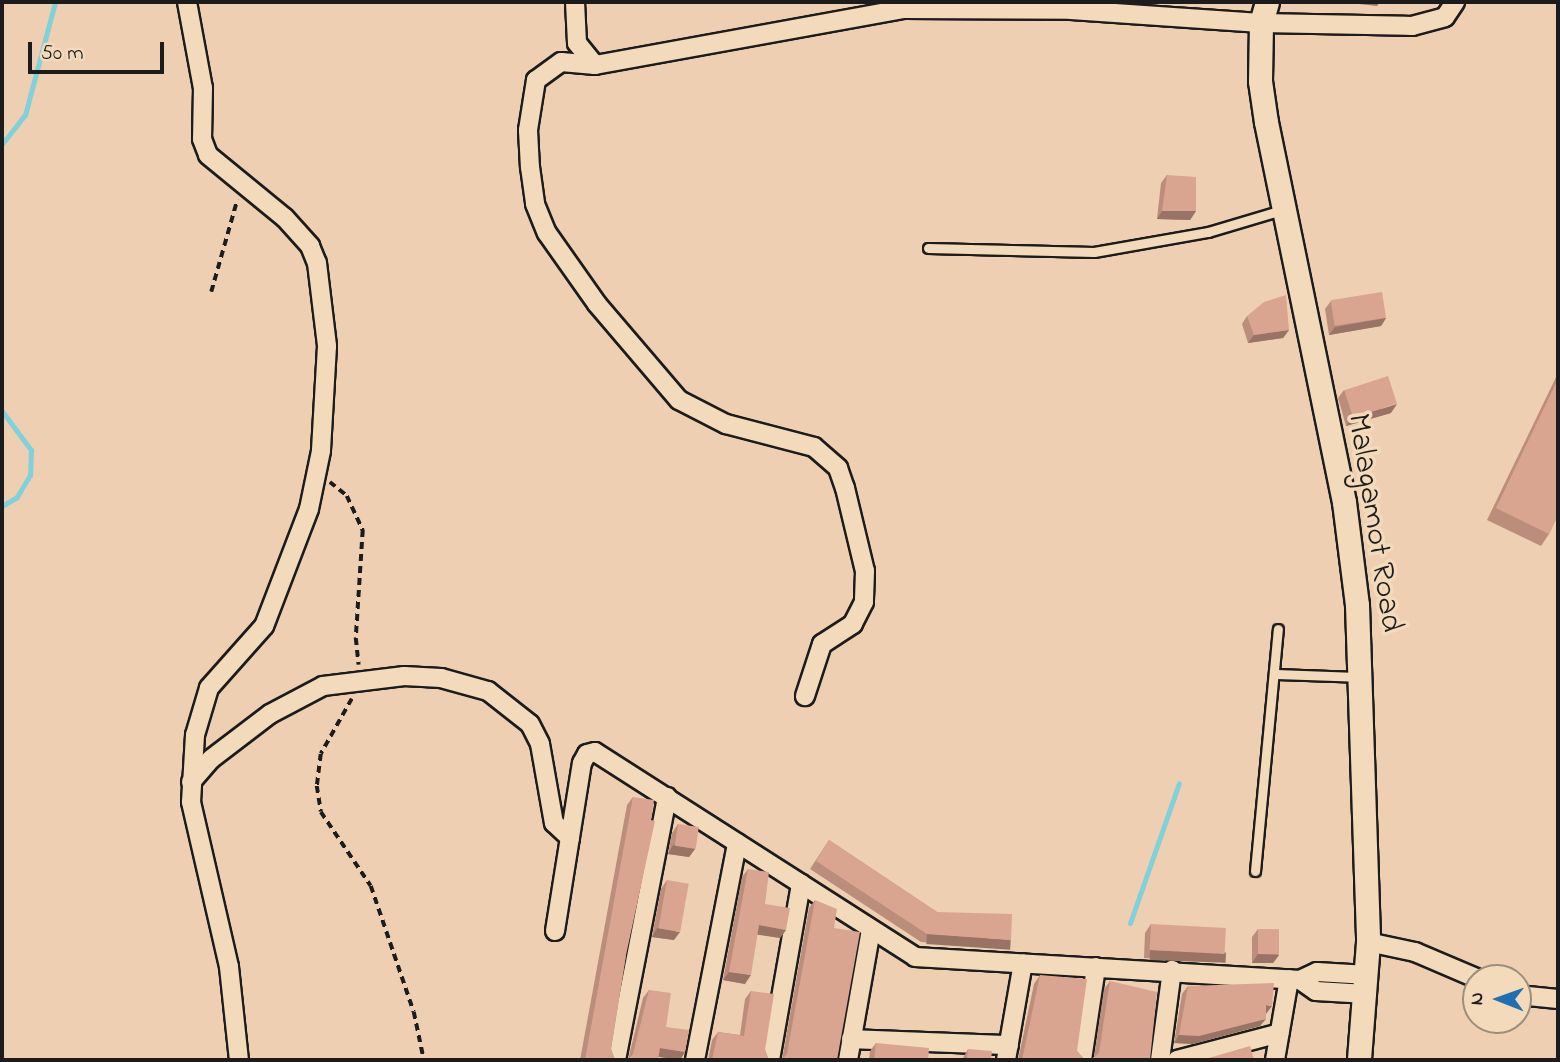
<!DOCTYPE html>
<html>
<head>
<meta charset="utf-8">
<style>
  body { margin:0 }
  #map { position:relative; width:1560px; height:1062px; overflow:hidden; background:#eecfb2; font-family:"Indie Flower",sans-serif }
  div>[style] { position:absolute }
  .stream>* { height:5px; margin:-2.5px; padding:0 2.5px; transform-origin:2.5px; border-radius:2.5px; background:#80d1d9 }
  .path>* { height:3.5px; margin-top:-1.75px; transform-origin:0; background:repeating-linear-gradient(90deg,#1c1c1c 0 7px,transparent 0 12px) }
  .roads { filter:drop-shadow(2px 0 #1c1c1c) drop-shadow(-2px 0 #1c1c1c) drop-shadow(0 2px #1c1c1c) drop-shadow(0 -2px #1c1c1c) }
  .service>* { height:9px; margin:-4.5px; padding:0 4.5px; transform-origin:4.5px; border-radius:4.5px; background:#f3daba }
  .minor>* { height:18px; margin:-9px; padding:0 9px; transform-origin:9px; border-radius:9px; background:#f3daba }
  .tertiary>* { height:23px; margin:-11.5px; padding:0 11.5px; transform-origin:11.5px; border-radius:11.5px; background:#f3daba }
  .wall>* { inset:0; background:#bb8e7c }
  .shaded-wall>* { inset:0; background:#997465; transform-origin:0 0 }
  .building>* { inset:0; background:#daa590; transform-origin:0 0 }
  span { translate:-50% -50%; white-space:nowrap; text-align:center; line-height:1.15; -webkit-text-stroke:7px #f3daba; paint-order:stroke }
  .street-label { font-size:32px; color:#1c1c1c }
  .frame { position:absolute; inset:0; border:4px solid #1c1c1c; pointer-events:none }
  .north { position:absolute; left:1462px; top:964px; width:70px; height:70px; box-sizing:border-box; background:#f3daba; border:2px solid #9d8e7b; border-radius:50%; rotate:271deg; font-size:19px; font-weight:700; line-height:28px; text-align:center; color:#1c1c1c }
  .north::after { content:''; display:block; margin:auto; width:24px; height:32px; background:#1f6fb2; clip-path:polygon(50% 0,100% 100%,50% 72%,0 100%) }
  .scale { position:absolute; left:28px; top:42px; width:136px; height:32px; box-sizing:border-box; border:4px solid #1c1c1c; border-top:0; padding-left:9px; font-size:21px; line-height:24px; white-space:nowrap; color:#1c1c1c; -webkit-text-stroke:5px #f3daba; paint-order:stroke }
</style>
</head>
<body>
<div id="map">
  <div class="stream">
    <div style="left:2px;top:144px;width:37px;rotate:-52deg"></div>
    <div style="left:25px;top:115px;width:117px;rotate:-75.1deg"></div>
    <div style="left:2px;top:411px;width:49px;rotate:53.4deg"></div>
    <div style="left:31px;top:450px;width:25px;rotate:92deg"></div>
    <div style="left:30px;top:475px;width:26px;rotate:121deg"></div>
    <div style="left:17px;top:497px;width:17px;rotate:149deg"></div>
    <div style="left:1130px;top:923px;width:148px;rotate:-70.7deg"></div>
  </div>
  <div class="path">
    <div style="left:211px;top:292px;width:96px;rotate:-74.2deg"></div>
    <div style="left:330px;top:482px;width:22px;rotate:39deg"></div>
    <div style="left:347px;top:496px;width:38px;rotate:65deg"></div>
    <div style="left:363px;top:530px;width:108px;rotate:93.7deg"></div>
    <div style="left:356px;top:638px;width:27px;rotate:84deg"></div>
    <div style="left:352px;top:699px;width:63px;rotate:119.4deg"></div>
    <div style="left:321px;top:754px;width:32px;rotate:97deg"></div>
    <div style="left:317px;top:786px;width:26px;rotate:81deg"></div>
    <div style="left:321px;top:812px;width:89px;rotate:56deg"></div>
    <div style="left:371px;top:886px;width:133px;rotate:71.2deg"></div>
    <div style="left:414px;top:1012px;width:49px;rotate:78.2deg"></div>
  </div>
  <div class="roads">
    <div class="service">
      <div style="left:928px;top:248px;width:166px;rotate:1.4deg"></div>
      <div style="left:1094px;top:252px;width:116px;rotate:-10deg"></div>
      <div style="left:1208px;top:232px;width:77px;rotate:-16.6deg"></div>
      <div style="left:1274px;top:674px;width:85px;rotate:2deg"></div>
      <div style="left:1255px;top:871px;width:243px;rotate:-84.6deg"></div>
    </div>
    <div class="minor">
      <div style="left:187px;top:2px;width:87px;rotate:79.5deg"></div>
      <div style="left:203px;top:88px;width:51px;rotate:91.1deg"></div>
      <div style="left:202px;top:139px;width:17px;rotate:69deg"></div>
      <div style="left:208px;top:155px;width:99px;rotate:39.3deg"></div>
      <div style="left:285px;top:218px;width:38px;rotate:48deg"></div>
      <div style="left:310px;top:246px;width:18px;rotate:68deg"></div>
      <div style="left:317px;top:263px;width:84px;rotate:83.1deg"></div>
      <div style="left:327px;top:346px;width:105px;rotate:93.3deg"></div>
      <div style="left:321px;top:451px;width:59px;rotate:101.7deg"></div>
      <div style="left:309px;top:509px;width:125px;rotate:111deg"></div>
      <div style="left:264px;top:626px;width:83px;rotate:131.6deg"></div>
      <div style="left:209px;top:688px;width:49px;rotate:106.6deg"></div>
      <div style="left:195px;top:735px;width:67px;rotate:93.4deg"></div>
      <div style="left:191px;top:802px;width:169px;rotate:77deg"></div>
      <div style="left:229px;top:967px;width:94px;rotate:83.9deg"></div>
      <div style="left:575px;top:2px;width:41px;rotate:87.2deg"></div>
      <div style="left:577px;top:43px;width:28px;rotate:51deg"></div>
      <div style="left:595px;top:65px;width:314px;rotate:-10.3deg"></div>
      <div style="left:904px;top:9px;width:167px;rotate:0.3deg"></div>
      <div style="left:1071px;top:10px;width:190px;rotate:3.9deg"></div>
      <div style="left:1261px;top:23px;width:151px;rotate:1.1deg"></div>
      <div style="left:1412px;top:26px;width:34px;rotate:-15deg"></div>
      <div style="left:1445px;top:17px;width:18px;rotate:-56deg"></div>
      <div style="left:595px;top:65px;width:34px;rotate:-175deg"></div>
      <div style="left:561px;top:62px;width:31px;rotate:144deg"></div>
      <div style="left:536px;top:80px;width:51px;rotate:99.1deg"></div>
      <div style="left:528px;top:130px;width:37px;rotate:87deg"></div>
      <div style="left:530px;top:167px;width:37px;rotate:82deg"></div>
      <div style="left:535px;top:204px;width:31px;rotate:68deg"></div>
      <div style="left:547px;top:233px;width:87px;rotate:54.8deg"></div>
      <div style="left:597px;top:304px;width:126px;rotate:49.5deg"></div>
      <div style="left:679px;top:400px;width:53px;rotate:27.1deg"></div>
      <div style="left:726px;top:424px;width:91px;rotate:14.6deg"></div>
      <div style="left:814px;top:447px;width:32px;rotate:41deg"></div>
      <div style="left:838px;top:468px;width:21px;rotate:71deg"></div>
      <div style="left:845px;top:488px;width:85px;rotate:76.5deg"></div>
      <div style="left:865px;top:571px;width:31px;rotate:92deg"></div>
      <div style="left:864px;top:602px;width:25px;rotate:117deg"></div>
      <div style="left:853px;top:624px;width:37px;rotate:147deg"></div>
      <div style="left:822px;top:644px;width:55px;rotate:108.1deg"></div>
      <div style="left:191px;top:782px;width:30px;rotate:-49deg"></div>
      <div style="left:211px;top:759px;width:74px;rotate:-37.3deg"></div>
      <div style="left:270px;top:714px;width:60px;rotate:-27.8deg"></div>
      <div style="left:323px;top:686px;width:82px;rotate:-7deg"></div>
      <div style="left:404px;top:676px;width:37px;rotate:3deg"></div>
      <div style="left:441px;top:678px;width:49px;rotate:15.5deg"></div>
      <div style="left:488px;top:691px;width:53px;rotate:38.2deg"></div>
      <div style="left:530px;top:724px;width:22px;rotate:63deg"></div>
      <div style="left:540px;top:744px;width:80px;rotate:80deg"></div>
      <div style="left:554px;top:823px;width:22px;rotate:43deg"></div>
      <div style="left:555px;top:931px;width:170px;rotate:-80.9deg"></div>
      <div style="left:582px;top:763px;width:10px;rotate:-61deg"></div>
      <div style="left:587px;top:754px;width:8px;rotate:-14deg"></div>
      <div style="left:595px;top:752px;width:380px;rotate:32.6deg"></div>
      <div style="left:915px;top:957px;width:386px;rotate:3.4deg"></div>
      <div style="left:1300px;top:980px;width:19px;rotate:-25deg"></div>
      <div style="left:1317px;top:972px;width:51px;rotate:3.4deg"></div>
      <div style="left:1368px;top:942px;width:48px;rotate:12deg"></div>
      <div style="left:1415px;top:952px;width:66px;rotate:23.1deg"></div>
      <div style="left:1300px;top:980px;width:19px;rotate:35deg"></div>
      <div style="left:1316px;top:991px;width:51px;rotate:3.4deg"></div>
      <div style="left:1518px;top:995px;width:40px;rotate:5.7deg"></div>
      <div style="left:851px;top:1039px;width:158px;rotate:2.2deg"></div>
      <div style="left:616px;top:1060px;width:268px;rotate:-79deg"></div>
      <div style="left:695px;top:1060px;width:221px;rotate:-79deg"></div>
      <div style="left:770px;top:1060px;width:179px;rotate:-80deg"></div>
      <div style="left:848px;top:1060px;width:132px;rotate:-80deg"></div>
      <div style="left:1006px;top:1060px;width:98px;rotate:-80.1deg"></div>
      <div style="left:1082px;top:1060px;width:94px;rotate:-81.4deg"></div>
      <div style="left:1160px;top:1060px;width:91px;rotate:-82.4deg"></div>
      <div style="left:1177px;top:1060px;width:106px;rotate:-14.7deg"></div>
      <div style="left:1275px;top:1060px;width:82px;rotate:-80.2deg"></div>
    </div>
    <div class="tertiary">
      <div style="left:1267px;top:2px;width:22px;rotate:106deg"></div>
      <div style="left:1261px;top:23px;width:58px;rotate:91deg"></div>
      <div style="left:1260px;top:81px;width:41px;rotate:81.7deg"></div>
      <div style="left:1266px;top:122px;width:388px;rotate:78.4deg"></div>
      <div style="left:1344px;top:502px;width:104px;rotate:82.8deg"></div>
      <div style="left:1357px;top:605px;width:337px;rotate:88.1deg"></div>
      <div style="left:1368px;top:942px;width:118px;rotate:94.4deg"></div>
    </div>
  </div>
  <div class="wall">
    <div style="clip-path:polygon(1167px 175px,1196px 211px,1190px 220px,1157px 219px,1161px 183px)"></div>
    <div style="clip-path:polygon(1331px 301px,1386px 318px,1381px 326px,1329px 335px,1325px 309px)"></div>
    <div style="clip-path:polygon(1247px 316px,1289px 330px,1283px 338px,1248px 343px,1242px 324px)"></div>
    <div style="clip-path:polygon(1558px 373px,1558px 515px,1549px 534px,1541px 546px,1487px 520px)"></div>
    <div style="clip-path:polygon(1344px 390px,1391px 413px,1346px 426px,1338px 398px)"></div>
    <div style="clip-path:polygon(633px 797px,626px 955px,611px 1049px,615px 1060px,580px 1060px,627px 805px)"></div>
    <div style="clip-path:polygon(678px 824px,695px 849px,689px 857px,668px 854px,672px 833px)"></div>
    <div style="clip-path:polygon(829px 840px,937px 912px,1005px 948px,921px 942px,810px 869px)"></div>
    <div style="clip-path:polygon(748px 869px,765px 904px,786px 930px,780px 938px,757px 934px,745px 984px,723px 980px,742px 877px)"></div>
    <div style="clip-path:polygon(667px 880px,674px 940px,652px 937px,661px 889px)"></div>
    <div style="clip-path:polygon(815px 900px,834px 928px,837px 1060px,782px 1060px,809px 908px)"></div>
    <div style="clip-path:polygon(1151px 924px,1226px 953px,1220px 961px,1144px 958px,1145px 933px)"></div>
    <div style="clip-path:polygon(1258px 929px,1279px 955px,1273px 963px,1252px 963px,1252px 937px)"></div>
    <div style="clip-path:polygon(1040px 975px,1077px 1051px,1085px 1060px,1018px 1060px,1034px 984px)"></div>
    <div style="clip-path:polygon(1110px 981px,1150px 1060px,1094px 1057px,1104px 989px)"></div>
    <div style="clip-path:polygon(1188px 986px,1266px 1014px,1260px 1026px,1193px 1044px,1174px 1043px,1182px 994px)"></div>
    <div style="clip-path:polygon(649px 990px,666px 1027px,685px 1052px,680px 1060px,659px 1057px,628px 1060px,643px 998px)"></div>
    <div style="clip-path:polygon(751px 991px,765px 1050px,769px 1060px,708px 1060px,712px 1040px,718px 1032px,740px 1035px,745px 999px)"></div>
    <div style="clip-path:polygon(876px 1043px,928px 1060px,869px 1060px,870px 1051px)"></div>
    <div style="clip-path:polygon(968px 1049px,991px 1060px,962px 1060px,963px 1058px)"></div>
  </div>
  <div class="shaded-wall">
    <div style="clip-path:polygon(1351px 2px,1380px 2px,1377px 6px,1350px 3px)"></div>
    <div style="clip-path:polygon(1162px 211px,1196px 211px,1190px 220px,1157px 219px)"></div>
    <div style="clip-path:polygon(1386px 318px,1381px 326px,1329px 335px,1335px 327px)"></div>
    <div style="clip-path:polygon(1289px 330px,1283px 338px,1248px 343px,1254px 335px)"></div>
    <div style="clip-path:polygon(1397px 404px,1391px 413px,1346px 426px,1352px 418px)"></div>
    <div style="clip-path:polygon(673px 845px,695px 849px,689px 857px,668px 854px)"></div>
    <div style="clip-path:polygon(759px 925px,786px 930px,780px 938px,753px 934px)"></div>
    <div style="clip-path:polygon(657px 928px,680px 932px,674px 940px,652px 937px)"></div>
    <div style="left:927px;top:934px;width:84px;height:10px;rotate:4deg"></div>
    <div style="left:1150px;top:950px;width:76px;height:10px;rotate:2deg"></div>
    <div style="clip-path:polygon(1258px 954px,1279px 955px,1273px 963px,1252px 963px)"></div>
    <div style="clip-path:polygon(729px 972px,751px 975px,745px 984px,723px 980px)"></div>
    <div style="clip-path:polygon(1266px 1005px,1272px 1006px,1266px 1014px,1260px 1013px)"></div>
    <div style="clip-path:polygon(1266px 1019px,1260px 1026px,1193px 1044px,1174px 1043px,1179px 1035px)"></div>
    <div style="clip-path:polygon(660px 1048px,685px 1052px,680px 1060px,654px 1056px)"></div>
  </div>
  <div class="building">
    <div style="clip-path:polygon(1167px 175px,1196px 177px,1196px 211px,1162px 211px)"></div>
    <div style="left:1382px;top:292px;width:26px;height:52px;rotate:81deg"></div>
    <div style="clip-path:polygon(1286px 295px,1289px 330px,1254px 335px,1247px 316px,1264px 302px)"></div>
    <div style="left:1388px;top:376px;width:29px;height:46px;rotate:72deg"></div>
    <div style="clip-path:polygon(1558px 379px,1558px 515px,1549px 534px,1496px 508px)"></div>
    <div style="clip-path:polygon(633px 797px,654px 800px,651px 820px,655px 821px,626px 955px,611px 1049px,615px 1060px,585px 1060px)"></div>
    <div style="left:678px;top:824px;width:21px;height:22px;rotate:8deg"></div>
    <div style="clip-path:polygon(829px 840px,937px 912px,1012px 914px,1011px 940px,927px 934px,816px 861px)"></div>
    <div style="clip-path:polygon(748px 869px,769px 872px,765px 904px,790px 908px,786px 930px,759px 925px,751px 975px,729px 972px)"></div>
    <div style="left:667px;top:880px;width:22px;height:49px;rotate:10deg"></div>
    <div style="clip-path:polygon(815px 900px,837px 909px,834px 928px,860px 932px,837px 1060px,782px 1060px,787px 1054px)"></div>
    <div style="left:1151px;top:924px;width:75px;height:26px;rotate:3deg"></div>
    <div style="left:1258px;top:929px;width:21px;height:25px"></div>
    <div style="clip-path:polygon(1040px 975px,1087px 979px,1077px 1051px,1085px 1060px,1022px 1060px)"></div>
    <div style="clip-path:polygon(1110px 981px,1157px 992px,1150px 1060px,1090px 1060px,1099px 1053px)"></div>
    <div style="clip-path:polygon(1274px 983px,1272px 1006px,1266px 1005px,1266px 1019px,1199px 1036px,1179px 1035px,1188px 986px)"></div>
    <div style="clip-path:polygon(649px 990px,671px 993px,666px 1027px,689px 1030px,685px 1052px,660px 1048px,658px 1060px,627px 1060px,633px 1054px)"></div>
    <div style="clip-path:polygon(751px 991px,774px 994px,765px 1050px,769px 1060px,712px 1060px,718px 1032px,744px 1036px)"></div>
    <div style="clip-path:polygon(876px 1043px,929px 1048px,928px 1060px,874px 1060px)"></div>
    <div style="clip-path:polygon(1250px 1046px,1254px 1060px,1202px 1060px)"></div>
    <div style="clip-path:polygon(968px 1049px,992px 1051px,991px 1060px,967px 1060px)"></div>
  </div>
  <div class="street-label">
    <span style="left:1373px;top:523px;rotate:81deg">Malagamot Road</span>
  </div>
  <div class="frame"></div>
  <div class="north">N</div>
  <div class="scale">50 m</div>
</div>
</body>
</html>
